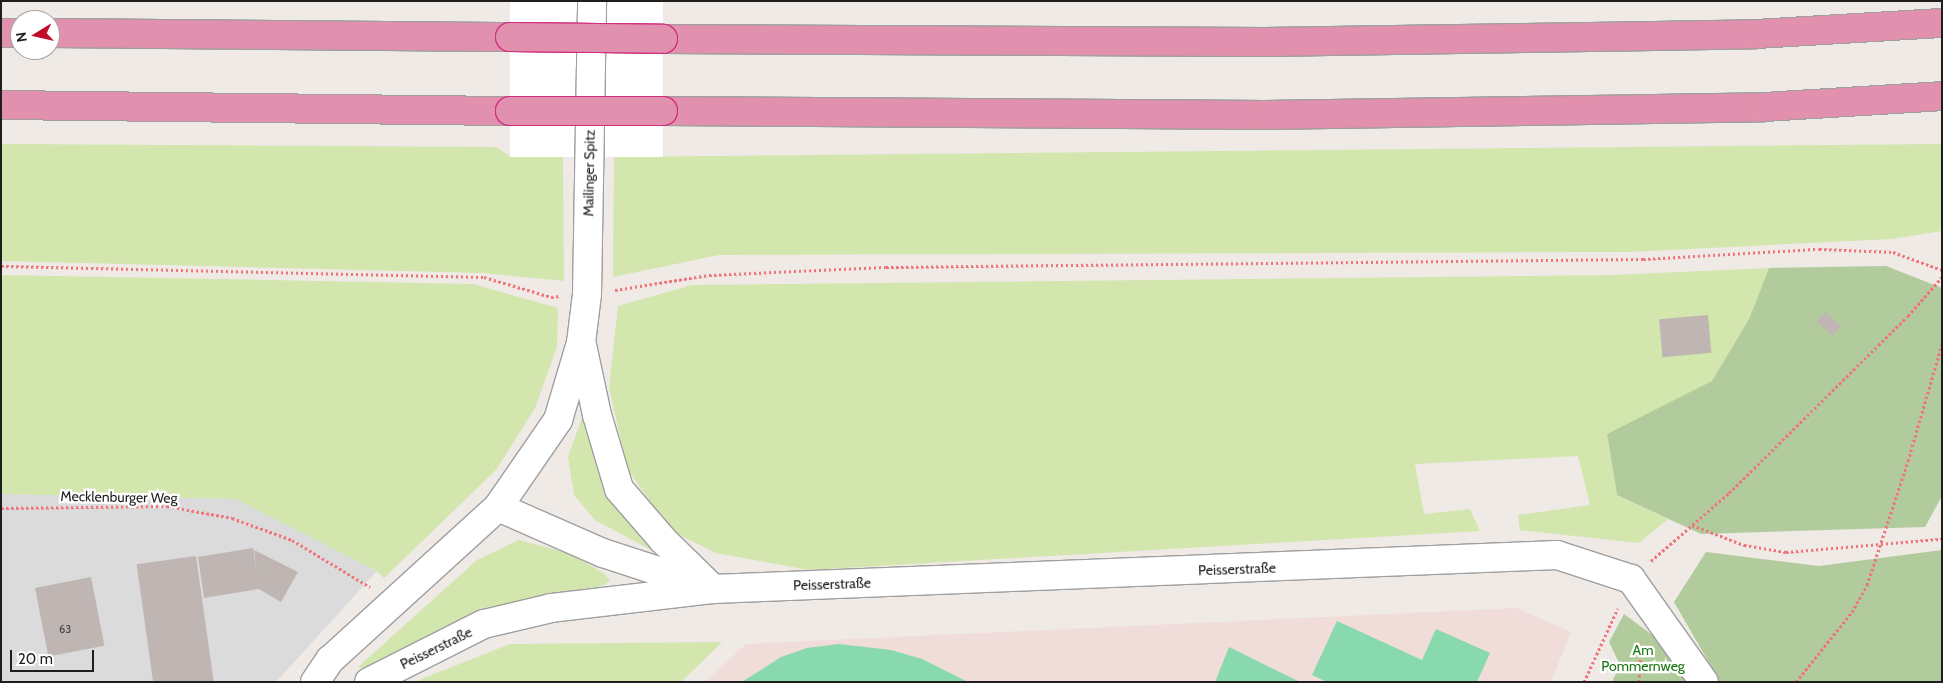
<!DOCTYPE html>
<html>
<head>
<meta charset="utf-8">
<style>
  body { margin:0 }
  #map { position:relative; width:1943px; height:683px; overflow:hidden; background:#efeae5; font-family:Cabin,sans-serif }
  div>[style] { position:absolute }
  .residential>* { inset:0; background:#dcdbdc }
  .military>* { inset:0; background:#f0dcd9 }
  .grass>* { inset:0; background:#d2e6ae }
  .forest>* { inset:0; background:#b2cb9c }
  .pitch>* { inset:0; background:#88d9ad }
  .pier>* { inset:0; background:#fff; transform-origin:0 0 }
  .building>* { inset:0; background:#bfb5b2; transform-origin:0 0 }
  .path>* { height:3px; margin-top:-1.5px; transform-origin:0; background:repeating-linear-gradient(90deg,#f1747b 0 2.5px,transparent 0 5px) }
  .roads { filter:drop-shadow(1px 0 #9f9f9f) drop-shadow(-1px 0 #9f9f9f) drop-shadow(0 1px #9f9f9f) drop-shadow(0 -1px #9f9f9f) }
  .minor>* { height:28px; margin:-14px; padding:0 14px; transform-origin:14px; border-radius:14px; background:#fff }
  .highway>* { height:28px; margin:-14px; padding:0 14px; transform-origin:14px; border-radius:14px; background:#e191ad }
  .bridges { filter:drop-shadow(1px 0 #d02f80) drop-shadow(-1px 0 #d02f80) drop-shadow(0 1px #d02f80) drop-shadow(0 -1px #d02f80) }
  .highway-bridge>* { height:28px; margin:-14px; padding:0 14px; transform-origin:14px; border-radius:14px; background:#e191ad }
  span { translate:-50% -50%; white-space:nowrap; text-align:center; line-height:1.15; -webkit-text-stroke:4.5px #fff; paint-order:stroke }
  .number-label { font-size:11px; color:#464443 }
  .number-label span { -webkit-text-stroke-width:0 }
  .street-label { font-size:14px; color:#1e1e1e }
  .park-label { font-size:14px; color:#1a7712 }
  .frame { position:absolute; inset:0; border:2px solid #1e1e1e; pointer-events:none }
  .north { position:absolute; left:10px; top:10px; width:50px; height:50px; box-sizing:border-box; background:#fff; border:1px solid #a5a5a5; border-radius:50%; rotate:261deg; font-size:14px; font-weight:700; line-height:20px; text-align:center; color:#1e1e1e }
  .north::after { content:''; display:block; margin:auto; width:18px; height:22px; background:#c10c29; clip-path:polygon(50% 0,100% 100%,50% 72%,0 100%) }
  .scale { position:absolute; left:10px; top:650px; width:84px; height:22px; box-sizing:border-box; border:2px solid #1e1e1e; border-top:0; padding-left:6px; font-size:15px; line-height:18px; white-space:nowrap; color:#1e1e1e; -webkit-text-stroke:4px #fff; paint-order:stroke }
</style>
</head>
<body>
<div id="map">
  <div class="residential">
    <div style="clip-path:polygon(1px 494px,236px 499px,377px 571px,276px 682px,1px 682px)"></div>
  </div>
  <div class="military">
    <div style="clip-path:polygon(1516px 608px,1571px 632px,1551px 682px,705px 682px,746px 644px)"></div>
  </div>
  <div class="grass">
    <div style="clip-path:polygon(1px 144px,496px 147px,511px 157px,563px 157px,564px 281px,483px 273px,1px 261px)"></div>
    <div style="clip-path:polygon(1942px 144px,1942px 231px,1891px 239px,1629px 252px,719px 255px,613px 277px,614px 157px)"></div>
    <div style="clip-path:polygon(1769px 268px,1749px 319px,1712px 381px,1607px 435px,1617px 495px,1668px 519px,1639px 543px,1520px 530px,1518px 515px,1590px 505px,1578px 456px,1415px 464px,1424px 514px,1470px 509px,1480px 531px,809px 570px,716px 553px,669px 530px,627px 468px,609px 387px,618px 306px,692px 285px,1612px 275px)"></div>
    <div style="clip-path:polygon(1px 275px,473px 284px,558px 308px,557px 347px,535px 408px,496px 470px,384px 578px,377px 571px,236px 499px,1px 494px)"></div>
    <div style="clip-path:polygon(582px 418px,602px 477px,656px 547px,649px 549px,595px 520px,574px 495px,568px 457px)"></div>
    <div style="clip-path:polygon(519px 540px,571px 554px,605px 574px,610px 581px,598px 588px,522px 600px,449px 625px,370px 670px,358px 667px,477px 560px)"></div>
    <div style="clip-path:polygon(722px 642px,681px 682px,414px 682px,510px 644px)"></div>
  </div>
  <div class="forest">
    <div style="clip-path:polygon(1886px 266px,1942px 288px,1942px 496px,1925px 527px,1701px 534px,1617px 495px,1607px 434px,1712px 381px,1749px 319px,1769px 268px)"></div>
    <div style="clip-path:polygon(1942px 550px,1942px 682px,1720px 682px,1674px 602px,1706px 552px,1819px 566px)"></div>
    <div style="clip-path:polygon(1624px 614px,1667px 646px,1691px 682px,1612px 682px,1620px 665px,1609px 642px)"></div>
  </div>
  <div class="pitch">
    <div style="clip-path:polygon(1337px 621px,1422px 660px,1436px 629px,1490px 653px,1477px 682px,1327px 682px,1312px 675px)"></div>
    <div style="clip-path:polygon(839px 644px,891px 650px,922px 659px,968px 682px,742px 682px,781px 657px,807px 648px)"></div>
    <div style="clip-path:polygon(1229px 647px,1300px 682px,1215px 682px)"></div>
  </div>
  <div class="pier">
    <div style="left:510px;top:1px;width:153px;height:156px"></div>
  </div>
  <div class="building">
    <div style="left:1825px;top:312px;width:21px;height:13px;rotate:41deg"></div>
    <div style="left:1708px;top:315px;width:38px;height:49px;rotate:85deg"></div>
    <div style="clip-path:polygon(253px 548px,257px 574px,254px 550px,298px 572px,281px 602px,259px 589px,204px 598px,198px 557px)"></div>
    <div style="left:196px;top:556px;width:127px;height:60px;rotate:82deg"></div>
    <div style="left:91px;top:577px;width:70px;height:57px;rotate:79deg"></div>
  </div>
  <div class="path">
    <div style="left:1px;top:266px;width:483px;rotate:1.3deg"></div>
    <div style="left:484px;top:277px;width:70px;rotate:16.6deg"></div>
    <div style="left:551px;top:297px;width:8px;rotate:-7deg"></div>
    <div style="left:615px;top:290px;width:95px;rotate:-9.1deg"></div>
    <div style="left:709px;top:275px;width:177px;rotate:-2.6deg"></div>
    <div style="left:886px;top:267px;width:757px;rotate:-0.61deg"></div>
    <div style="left:1643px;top:259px;width:176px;rotate:-3.3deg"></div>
    <div style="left:1819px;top:249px;width:74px;rotate:2.3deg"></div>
    <div style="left:1893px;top:252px;width:52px;rotate:20.2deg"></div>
    <div style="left:1px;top:508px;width:166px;rotate:-0.7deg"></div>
    <div style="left:167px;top:506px;width:66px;rotate:10.5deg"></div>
    <div style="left:232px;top:518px;width:64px;rotate:20.1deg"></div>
    <div style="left:292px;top:540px;width:91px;rotate:31.1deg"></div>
    <div style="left:1692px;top:525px;width:56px;rotate:21deg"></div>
    <div style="left:1744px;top:545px;width:43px;rotate:9.5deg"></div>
    <div style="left:1786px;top:552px;width:157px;rotate:-4.8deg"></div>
    <div style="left:1651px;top:561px;width:103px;rotate:-41.1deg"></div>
    <div style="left:1729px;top:493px;width:252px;rotate:-44.7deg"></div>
    <div style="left:1908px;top:316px;width:52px;rotate:-48.9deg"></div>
    <div style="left:1584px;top:682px;width:81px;rotate:-65.3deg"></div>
    <div style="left:1639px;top:682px;width:40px;rotate:-87.1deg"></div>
    <div style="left:1796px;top:682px;width:90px;rotate:-51.3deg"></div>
    <div style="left:1852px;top:612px;width:31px;rotate:-61deg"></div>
    <div style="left:1867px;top:585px;width:131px;rotate:-71.7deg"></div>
    <div style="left:1908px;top:461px;width:122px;rotate:-73.8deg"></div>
  </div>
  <div class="roads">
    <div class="minor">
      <div style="left:582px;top:345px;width:72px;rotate:77.9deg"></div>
      <div style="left:597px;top:415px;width:77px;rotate:73.4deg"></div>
      <div style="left:619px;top:489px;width:67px;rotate:49.2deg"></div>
      <div style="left:663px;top:540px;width:70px;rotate:44.4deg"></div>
      <div style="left:498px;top:507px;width:115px;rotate:23.7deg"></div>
      <div style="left:603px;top:553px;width:106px;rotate:18.1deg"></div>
      <div style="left:315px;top:682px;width:27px;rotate:-56deg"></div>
      <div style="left:330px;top:660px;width:227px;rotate:-42.3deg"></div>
      <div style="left:498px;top:507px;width:106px;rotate:-55.4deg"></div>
      <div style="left:558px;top:420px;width:80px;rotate:-73.4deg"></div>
      <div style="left:581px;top:343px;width:49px;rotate:-83deg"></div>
      <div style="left:587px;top:294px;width:293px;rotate:-89deg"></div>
      <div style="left:369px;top:682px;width:129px;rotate:-26.8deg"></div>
      <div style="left:484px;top:624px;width:69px;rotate:-13.4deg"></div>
      <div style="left:551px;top:608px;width:163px;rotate:-6.7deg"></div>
      <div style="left:713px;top:589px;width:845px;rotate:-2.31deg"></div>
      <div style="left:1557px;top:555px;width:78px;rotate:18deg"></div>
      <div style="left:1631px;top:579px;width:126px;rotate:54.7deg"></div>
    </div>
    <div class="highway">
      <div style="left:1px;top:33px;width:19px"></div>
      <div style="left:50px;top:33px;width:460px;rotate:0.5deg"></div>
      <div style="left:663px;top:39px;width:602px;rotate:0.29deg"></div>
      <div style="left:1265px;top:42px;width:491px;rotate:-0.9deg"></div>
      <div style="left:1756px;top:34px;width:186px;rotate:-3.4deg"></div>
      <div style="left:1px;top:105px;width:509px;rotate:0.68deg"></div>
      <div style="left:663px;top:111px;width:602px;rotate:0.38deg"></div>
      <div style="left:1265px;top:115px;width:499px;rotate:-0.9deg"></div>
      <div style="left:1764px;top:107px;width:178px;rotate:-3.5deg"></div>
    </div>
  </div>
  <div class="bridges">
    <div class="highway-bridge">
      <div style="left:510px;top:37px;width:153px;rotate:0.7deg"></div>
      <div style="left:510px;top:111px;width:153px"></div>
    </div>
  </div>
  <div class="number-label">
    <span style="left:65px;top:629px">63</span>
  </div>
  <div class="street-label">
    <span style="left:589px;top:173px;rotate:-89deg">Mailinger Spitz</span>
    <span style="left:119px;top:497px;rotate:1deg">Mecklenburger Weg</span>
    <span style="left:1237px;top:569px;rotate:-2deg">Peisserstraße</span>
    <span style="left:832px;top:584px;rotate:-2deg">Peisserstraße</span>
    <span style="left:436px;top:648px;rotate:-26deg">Peisserstraße</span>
  </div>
  <div class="park-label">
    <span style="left:1643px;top:658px">Am<br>Pommernweg</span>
  </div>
  <div class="frame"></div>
  <div class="north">N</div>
  <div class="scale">20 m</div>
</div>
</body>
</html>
